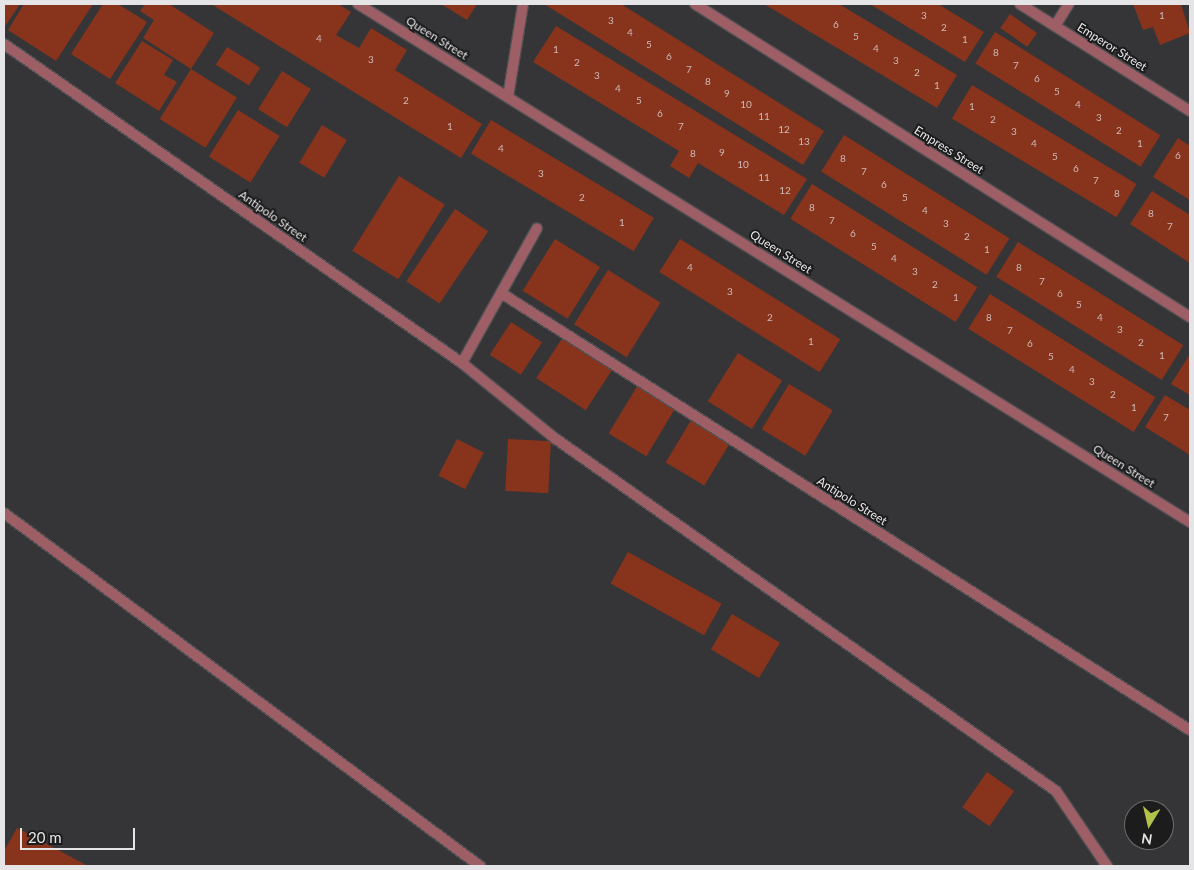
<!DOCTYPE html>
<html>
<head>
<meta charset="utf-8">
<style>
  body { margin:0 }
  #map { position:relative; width:1194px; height:870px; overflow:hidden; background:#353437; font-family:Lato,sans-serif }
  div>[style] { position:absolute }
  .building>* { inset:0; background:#88341c; transform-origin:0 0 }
  .roads { filter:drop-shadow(1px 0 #515053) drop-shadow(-1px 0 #515053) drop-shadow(0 1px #515053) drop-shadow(0 -1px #515053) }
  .service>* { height:10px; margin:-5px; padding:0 5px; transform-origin:5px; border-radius:5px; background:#9d5f65 }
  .minor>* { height:10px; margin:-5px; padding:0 5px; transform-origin:5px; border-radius:5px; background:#9d5f65 }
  span { translate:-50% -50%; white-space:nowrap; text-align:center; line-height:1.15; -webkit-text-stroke:4px #1c1c1d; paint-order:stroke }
  .number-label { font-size:10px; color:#ceb8b4 }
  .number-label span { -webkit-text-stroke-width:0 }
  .street-label { font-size:12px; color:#e5e4e6 }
  .frame { position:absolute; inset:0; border:5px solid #e5e4e6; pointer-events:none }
  .north { position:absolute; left:1124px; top:800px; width:50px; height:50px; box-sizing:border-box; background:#1c1c1d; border:1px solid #6c6c6d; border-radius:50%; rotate:189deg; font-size:14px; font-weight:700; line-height:20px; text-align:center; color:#e5e4e6 }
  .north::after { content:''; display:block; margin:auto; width:18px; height:22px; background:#b3c24b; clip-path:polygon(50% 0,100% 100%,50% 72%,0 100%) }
  .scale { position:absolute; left:20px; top:828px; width:115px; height:22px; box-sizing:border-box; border:2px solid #e5e4e6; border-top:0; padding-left:6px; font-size:15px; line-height:18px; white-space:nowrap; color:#e5e4e6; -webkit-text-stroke:4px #1c1c1d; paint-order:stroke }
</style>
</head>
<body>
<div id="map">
  <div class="building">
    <div style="clip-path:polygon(4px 4px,20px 4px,4px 28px)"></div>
    <div style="clip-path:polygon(24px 4px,93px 4px,56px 61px,8px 30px)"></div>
    <div style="clip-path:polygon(103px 4px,118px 4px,147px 22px,110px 79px,71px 54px)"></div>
    <div style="clip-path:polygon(145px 4px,169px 4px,214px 33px,191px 69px,143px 38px,154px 20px,140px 11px)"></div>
    <div style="clip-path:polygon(211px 4px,338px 4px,351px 12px,336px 35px,359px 48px,371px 28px,407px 50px,395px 70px,482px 124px,461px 158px)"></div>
    <div style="clip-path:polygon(441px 4px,477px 4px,467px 20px)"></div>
    <div style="clip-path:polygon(544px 4px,621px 4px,824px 131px,803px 165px)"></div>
    <div style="clip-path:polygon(764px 4px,839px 4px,957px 75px,937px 108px)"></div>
    <div style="clip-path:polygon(870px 4px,938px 4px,984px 32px,965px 62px)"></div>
    <div style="clip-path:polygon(1133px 4px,1181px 4px,1190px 33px,1160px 45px,1153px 27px,1143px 30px)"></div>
    <div style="left:1010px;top:14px;width:33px;height:17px;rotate:35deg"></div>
    <div style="clip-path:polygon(556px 26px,807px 179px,784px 215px,698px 163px,689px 178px,670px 166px,679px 151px,533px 62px)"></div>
    <div style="left:995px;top:32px;width:195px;height:37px;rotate:32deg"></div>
    <div style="clip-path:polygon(142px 41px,173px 60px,164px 75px,177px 82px,159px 111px,115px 83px)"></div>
    <div style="left:227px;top:47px;width:39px;height:21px;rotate:32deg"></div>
    <div style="left:191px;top:69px;width:54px;height:59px;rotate:32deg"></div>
    <div style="left:282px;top:71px;width:34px;height:45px;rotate:32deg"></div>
    <div style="left:972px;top:85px;width:192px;height:39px;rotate:31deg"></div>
    <div style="left:238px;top:110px;width:49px;height:55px;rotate:32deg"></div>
    <div style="left:491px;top:120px;width:190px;height:39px;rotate:31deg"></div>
    <div style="left:322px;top:125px;width:29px;height:44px;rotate:31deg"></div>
    <div style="left:844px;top:135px;width:195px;height:43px;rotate:32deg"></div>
    <div style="clip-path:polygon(1178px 138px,1190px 146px,1190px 200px,1153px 177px)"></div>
    <div style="left:399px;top:176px;width:54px;height:88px;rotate:32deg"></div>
    <div style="left:812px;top:184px;width:195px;height:41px;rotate:32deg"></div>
    <div style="clip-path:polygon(1152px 191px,1190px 215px,1190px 263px,1130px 224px)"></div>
    <div style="left:455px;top:209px;width:40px;height:87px;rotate:34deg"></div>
    <div style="left:555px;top:239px;width:53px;height:61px;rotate:32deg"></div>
    <div style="left:680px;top:239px;width:189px;height:39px;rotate:32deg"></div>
    <div style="left:1018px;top:242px;width:195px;height:41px;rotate:32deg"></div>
    <div style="left:608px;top:270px;width:62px;height:64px;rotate:32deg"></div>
    <div style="left:990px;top:294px;width:195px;height:41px;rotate:32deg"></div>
    <div style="left:511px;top:322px;width:37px;height:39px;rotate:33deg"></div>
    <div style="left:563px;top:337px;width:59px;height:49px;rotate:33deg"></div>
    <div style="left:738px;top:353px;width:52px;height:57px;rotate:32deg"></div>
    <div style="clip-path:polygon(1190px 354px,1190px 395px,1171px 384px)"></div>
    <div style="left:639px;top:383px;width:44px;height:59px;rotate:31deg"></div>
    <div style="left:789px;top:384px;width:51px;height:53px;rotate:31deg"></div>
    <div style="clip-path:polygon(1165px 395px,1190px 410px,1190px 455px,1145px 427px)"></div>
    <div style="left:693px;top:417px;width:45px;height:53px;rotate:31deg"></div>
    <div style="left:457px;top:439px;width:30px;height:41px;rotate:27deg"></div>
    <div style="left:508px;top:439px;width:43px;height:52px;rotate:3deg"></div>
    <div style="left:628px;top:552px;width:107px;height:36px;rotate:29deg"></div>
    <div style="left:732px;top:614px;width:56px;height:41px;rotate:31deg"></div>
    <div style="left:987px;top:772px;width:33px;height:43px;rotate:35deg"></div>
    <div style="clip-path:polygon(17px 828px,88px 866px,4px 866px,4px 851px)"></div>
  </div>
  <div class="roads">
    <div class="service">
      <div style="left:462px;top:363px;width:121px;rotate:39deg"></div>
      <div style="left:556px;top:439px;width:611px;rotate:35.15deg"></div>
      <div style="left:1056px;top:791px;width:91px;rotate:55.8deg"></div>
      <div style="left:4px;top:513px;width:593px;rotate:36.56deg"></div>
    </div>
    <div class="minor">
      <div style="left:358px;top:4px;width:980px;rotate:31.91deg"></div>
      <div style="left:695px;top:4px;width:586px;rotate:32.31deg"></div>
      <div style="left:1020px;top:4px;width:201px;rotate:32.2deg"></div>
      <div style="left:1055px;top:26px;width:26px;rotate:-58deg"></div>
      <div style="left:4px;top:44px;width:558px;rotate:34.86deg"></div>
      <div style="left:462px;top:363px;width:154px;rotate:-60.9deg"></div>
      <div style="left:508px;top:97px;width:94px;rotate:-80.8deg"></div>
      <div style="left:501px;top:293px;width:816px;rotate:32.39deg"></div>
    </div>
  </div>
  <div class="number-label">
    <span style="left:924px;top:16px">3</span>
    <span style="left:1162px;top:16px">1</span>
    <span style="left:611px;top:21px">3</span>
    <span style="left:836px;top:25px">6</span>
    <span style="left:944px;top:28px">2</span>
    <span style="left:630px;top:33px">4</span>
    <span style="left:856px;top:37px">5</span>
    <span style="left:319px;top:39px">4</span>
    <span style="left:965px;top:40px">1</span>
    <span style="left:649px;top:45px">5</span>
    <span style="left:876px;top:49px">4</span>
    <span style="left:556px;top:50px">1</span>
    <span style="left:996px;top:53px">8</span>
    <span style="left:669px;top:57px">6</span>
    <span style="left:371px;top:60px">3</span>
    <span style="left:896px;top:61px">3</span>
    <span style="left:577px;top:63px">2</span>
    <span style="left:1016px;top:66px">7</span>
    <span style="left:689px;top:70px">7</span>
    <span style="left:917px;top:73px">2</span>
    <span style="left:597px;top:76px">3</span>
    <span style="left:1037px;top:79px">6</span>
    <span style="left:708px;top:82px">8</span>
    <span style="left:937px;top:86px">1</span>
    <span style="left:618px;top:89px">4</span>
    <span style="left:1057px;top:92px">5</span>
    <span style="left:727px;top:94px">9</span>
    <span style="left:406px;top:101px">2</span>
    <span style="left:639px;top:101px">5</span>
    <span style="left:746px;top:105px">10</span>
    <span style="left:1078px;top:105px">4</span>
    <span style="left:972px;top:107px">1</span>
    <span style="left:660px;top:114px">6</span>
    <span style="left:764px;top:117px">11</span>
    <span style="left:1099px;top:118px">3</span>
    <span style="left:993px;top:120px">2</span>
    <span style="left:450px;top:127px">1</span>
    <span style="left:681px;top:127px">7</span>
    <span style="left:784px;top:130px">12</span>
    <span style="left:1119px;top:131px">2</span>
    <span style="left:1014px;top:132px">3</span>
    <span style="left:804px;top:142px">13</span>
    <span style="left:1034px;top:144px">4</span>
    <span style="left:1140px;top:144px">1</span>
    <span style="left:501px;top:149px">4</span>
    <span style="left:722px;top:153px">9</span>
    <span style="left:693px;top:154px">8</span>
    <span style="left:1178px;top:156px">6</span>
    <span style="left:1055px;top:157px">5</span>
    <span style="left:843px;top:159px">8</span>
    <span style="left:743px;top:165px">10</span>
    <span style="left:1076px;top:169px">6</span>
    <span style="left:864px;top:172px">7</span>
    <span style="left:541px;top:174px">3</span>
    <span style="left:764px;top:178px">11</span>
    <span style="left:1096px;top:181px">7</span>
    <span style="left:884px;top:185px">6</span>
    <span style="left:785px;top:191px">12</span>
    <span style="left:1117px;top:194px">8</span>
    <span style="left:582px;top:198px">2</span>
    <span style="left:905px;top:198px">5</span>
    <span style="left:812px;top:208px">8</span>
    <span style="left:925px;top:211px">4</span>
    <span style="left:1151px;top:214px">8</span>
    <span style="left:832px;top:221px">7</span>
    <span style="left:622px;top:223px">1</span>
    <span style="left:946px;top:224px">3</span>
    <span style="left:1170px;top:227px">7</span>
    <span style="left:853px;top:234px">6</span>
    <span style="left:967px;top:237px">2</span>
    <span style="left:874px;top:247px">5</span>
    <span style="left:987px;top:250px">1</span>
    <span style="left:894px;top:259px">4</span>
    <span style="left:690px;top:268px">4</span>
    <span style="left:1019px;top:268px">8</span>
    <span style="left:915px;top:272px">3</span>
    <span style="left:1042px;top:282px">7</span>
    <span style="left:935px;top:285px">2</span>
    <span style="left:730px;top:292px">3</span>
    <span style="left:1060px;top:294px">6</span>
    <span style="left:956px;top:298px">1</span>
    <span style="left:1079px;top:305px">5</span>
    <span style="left:770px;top:318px">2</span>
    <span style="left:989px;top:318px">8</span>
    <span style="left:1100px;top:318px">4</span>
    <span style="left:1120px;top:330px">3</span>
    <span style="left:1010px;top:331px">7</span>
    <span style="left:811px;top:342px">1</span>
    <span style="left:1141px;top:343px">2</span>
    <span style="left:1030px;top:344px">6</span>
    <span style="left:1162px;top:356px">1</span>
    <span style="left:1051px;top:357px">5</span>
    <span style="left:1072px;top:370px">4</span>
    <span style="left:1092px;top:382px">3</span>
    <span style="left:1113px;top:395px">2</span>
    <span style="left:1134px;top:408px">1</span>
    <span style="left:1166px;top:418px">7</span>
  </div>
  <div class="street-label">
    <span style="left:437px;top:38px;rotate:32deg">Queen Street</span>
    <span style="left:1112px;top:47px;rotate:32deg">Emperor Street</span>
    <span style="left:949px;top:150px;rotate:32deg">Empress Street</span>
    <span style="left:273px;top:216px;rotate:35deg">Antipolo Street</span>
    <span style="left:781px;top:252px;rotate:32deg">Queen Street</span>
    <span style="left:1124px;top:466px;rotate:32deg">Queen Street</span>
    <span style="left:852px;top:501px;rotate:32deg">Antipolo Street</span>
  </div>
  <div class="frame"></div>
  <div class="north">N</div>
  <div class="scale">20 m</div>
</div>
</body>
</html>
